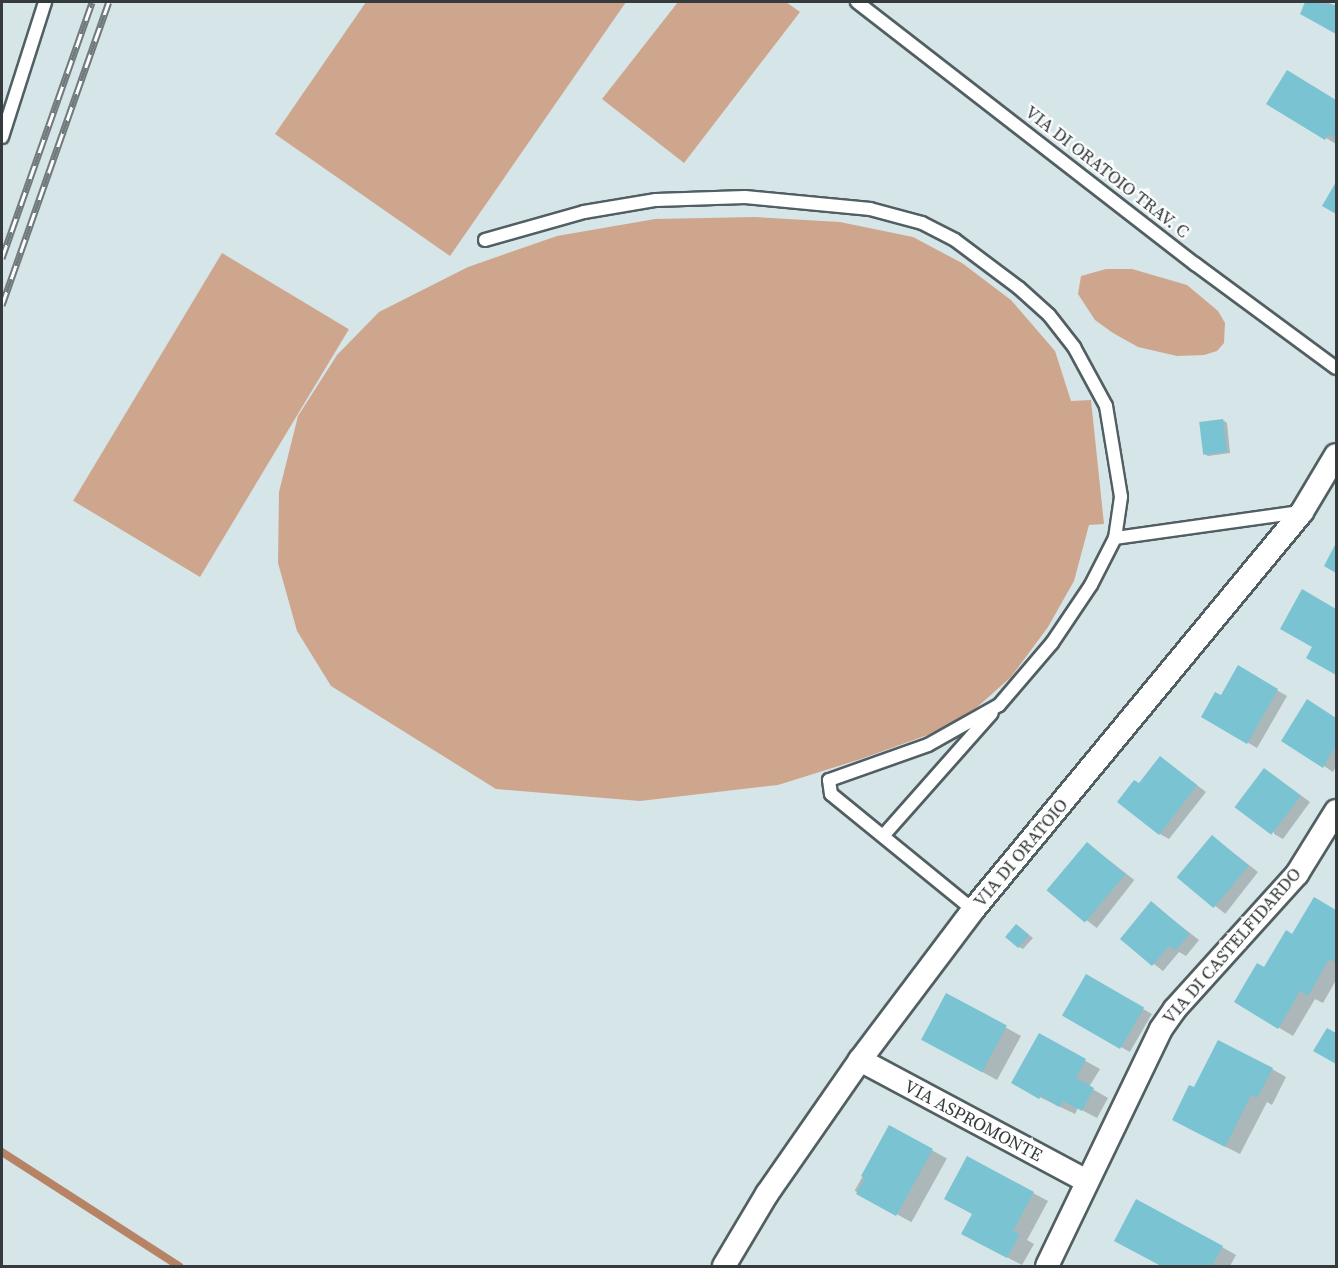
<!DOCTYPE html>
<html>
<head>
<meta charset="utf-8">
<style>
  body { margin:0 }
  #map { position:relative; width:1338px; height:1268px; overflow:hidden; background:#d6e5e8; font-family:"Source Serif 4",serif }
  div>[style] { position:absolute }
  .green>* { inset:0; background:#cea68e; transform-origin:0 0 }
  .shadow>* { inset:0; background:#0003; transform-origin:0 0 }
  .stream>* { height:8px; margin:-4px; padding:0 4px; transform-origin:4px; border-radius:4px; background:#b68365 }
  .building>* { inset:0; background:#79c3d3; transform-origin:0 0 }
  .roads { filter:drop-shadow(2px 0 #525f62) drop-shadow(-2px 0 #525f62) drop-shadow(0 2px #525f62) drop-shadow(0 -2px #525f62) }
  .service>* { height:12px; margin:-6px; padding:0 6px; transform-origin:6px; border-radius:6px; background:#fff }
  .minor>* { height:22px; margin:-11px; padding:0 11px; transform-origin:11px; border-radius:11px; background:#fff }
  .rail>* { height:7px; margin-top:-3.5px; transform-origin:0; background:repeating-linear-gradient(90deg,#fff 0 14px,#70797b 0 28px); box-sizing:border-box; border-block:2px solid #70797b }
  span { translate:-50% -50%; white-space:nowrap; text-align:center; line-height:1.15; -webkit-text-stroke:4.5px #fff; paint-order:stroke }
  .street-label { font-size:18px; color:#353b3c }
  .frame { position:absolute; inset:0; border:3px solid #353b3c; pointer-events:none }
</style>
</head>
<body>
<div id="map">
  <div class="green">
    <div style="clip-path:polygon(366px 2px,626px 2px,450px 256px,275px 134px)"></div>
    <div style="clip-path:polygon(678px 2px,786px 2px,800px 12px,684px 163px,602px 99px)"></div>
    <div style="clip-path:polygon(755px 217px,840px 222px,913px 237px,962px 263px,1011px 300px,1055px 351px,1071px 401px,1091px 400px,1104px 524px,1089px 525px,1074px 581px,1048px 627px,1011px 677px,975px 709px,933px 733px,861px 759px,778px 785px,640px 801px,496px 789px,331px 686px,297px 631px,278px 563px,279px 492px,298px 416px,337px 355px,379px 312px,468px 267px,557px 236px,655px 219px)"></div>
    <div style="left:222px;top:253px;width:148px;height:289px;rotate:31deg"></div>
    <div style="clip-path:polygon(1106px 269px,1132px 269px,1187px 285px,1218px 311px,1225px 323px,1224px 343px,1217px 351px,1204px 355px,1177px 356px,1138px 347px,1113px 333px,1095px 320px,1078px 294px,1081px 276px)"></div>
  </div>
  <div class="shadow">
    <div style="clip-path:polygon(1307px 2px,1328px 2px,1336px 7px,1336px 33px,1302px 13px)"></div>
    <div style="clip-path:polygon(1315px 88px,1336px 101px,1336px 144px,1268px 103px)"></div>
    <div style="clip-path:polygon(1223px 420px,1227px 423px,1230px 453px,1208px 456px,1203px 453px)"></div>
    <div style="clip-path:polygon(1317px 600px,1336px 612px,1336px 674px,1308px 657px,1314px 646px)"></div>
    <div style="clip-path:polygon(1238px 668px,1287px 696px,1257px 748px,1203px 716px,1221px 697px)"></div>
    <div style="clip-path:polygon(1308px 701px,1336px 719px,1336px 766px,1333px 772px,1324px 766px)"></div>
    <div style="clip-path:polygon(1161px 758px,1206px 792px,1169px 839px,1160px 834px,1140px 785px)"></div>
    <div style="clip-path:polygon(1273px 775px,1310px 802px,1283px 839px,1274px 834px)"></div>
    <div style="left:1213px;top:837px;width:57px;height:53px;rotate:38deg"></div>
    <div style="left:1087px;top:843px;width:60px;height:61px;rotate:38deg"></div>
    <div style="clip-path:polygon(1315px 899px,1336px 912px,1336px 980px,1323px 1003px,1315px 999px,1293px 1036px,1236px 1002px,1293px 936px)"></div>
    <div style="clip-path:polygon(1151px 903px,1199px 940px,1186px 956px,1179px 952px,1163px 971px,1122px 939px)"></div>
    <div style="clip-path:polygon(1017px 925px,1033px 938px,1023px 949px,1019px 947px)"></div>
    <div style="left:1086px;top:976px;width:76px;height:44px;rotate:30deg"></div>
    <div style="clip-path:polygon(946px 995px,1021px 1036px,997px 1080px,937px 1047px)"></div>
    <div style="clip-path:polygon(1039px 1035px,1100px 1069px,1089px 1087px,1108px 1098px,1097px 1118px,1078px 1108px,1075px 1114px,1027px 1091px)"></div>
    <div style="clip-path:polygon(1272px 1069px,1286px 1077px,1272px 1105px,1267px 1102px,1240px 1154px,1188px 1128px,1195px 1089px)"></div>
    <div style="left:890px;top:1127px;width:65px;height:73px;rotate:29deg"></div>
    <div style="clip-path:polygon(1033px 1193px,1048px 1201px,1027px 1240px,1034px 1244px,1022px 1265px,978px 1242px)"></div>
    <div style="clip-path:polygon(1222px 1247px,1236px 1255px,1230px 1266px,1163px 1266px,1130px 1249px)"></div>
  </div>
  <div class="stream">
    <div style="left:2px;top:1152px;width:211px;rotate:32.8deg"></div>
  </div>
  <div class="building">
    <div style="clip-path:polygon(1305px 2px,1336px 5px,1336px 34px,1300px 14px)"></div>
    <div style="clip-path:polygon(1287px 70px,1336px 100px,1336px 139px,1328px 134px,1325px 140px,1266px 104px)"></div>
    <div style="clip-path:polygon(1336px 182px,1336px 214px,1322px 206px)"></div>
    <div style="left:1223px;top:419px;width:33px;height:24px;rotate:83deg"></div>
    <div style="clip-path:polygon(1336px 543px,1336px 573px,1324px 566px)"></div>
    <div style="clip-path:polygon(1302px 589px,1336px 609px,1336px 675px,1306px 658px,1312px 647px,1280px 629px)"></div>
    <div style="clip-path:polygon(1238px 665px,1278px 689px,1247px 744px,1201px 717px,1215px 692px,1221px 695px)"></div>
    <div style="clip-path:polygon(1307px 699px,1336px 718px,1336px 745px,1323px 768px,1281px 741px)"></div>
    <div style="clip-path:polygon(1160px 756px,1197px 785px,1159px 835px,1117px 802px,1134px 780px,1139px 783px)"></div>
    <div style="left:1264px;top:768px;width:46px;height:49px;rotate:37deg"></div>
    <div style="left:1212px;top:835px;width:48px;height:55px;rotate:40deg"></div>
    <div style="left:1087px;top:842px;width:50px;height:63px;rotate:40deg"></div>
    <div style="clip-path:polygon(1314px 897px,1336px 910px,1336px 963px,1329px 959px,1308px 996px,1300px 991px,1278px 1029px,1234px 1002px,1257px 963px,1264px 967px,1286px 930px,1292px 934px)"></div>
    <div style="clip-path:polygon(1151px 901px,1190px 934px,1175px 951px,1169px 946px,1152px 966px,1120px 939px)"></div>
    <div style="left:1016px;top:924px;width:17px;height:17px;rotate:40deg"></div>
    <div style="left:1086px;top:974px;width:67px;height:48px;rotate:30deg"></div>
    <div style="left:946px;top:993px;width:69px;height:53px;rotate:28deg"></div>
    <div style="clip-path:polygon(1327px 1028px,1336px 1033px,1336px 1064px,1313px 1051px)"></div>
    <div style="clip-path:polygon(1039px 1033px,1086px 1059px,1076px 1078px,1094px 1088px,1082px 1111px,1063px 1101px,1059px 1107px,1041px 1096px,1039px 1099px,1011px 1083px)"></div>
    <div style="clip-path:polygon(1218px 1040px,1273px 1068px,1257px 1098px,1251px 1095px,1225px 1147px,1172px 1120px,1189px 1085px,1194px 1087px)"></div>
    <div style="clip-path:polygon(889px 1125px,933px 1149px,896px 1216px,856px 1194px,865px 1178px,861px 1176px)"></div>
    <div style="clip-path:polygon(967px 1156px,1034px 1192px,1013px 1231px,1020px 1234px,1007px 1258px,961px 1234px,972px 1214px,944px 1199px)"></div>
    <div style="clip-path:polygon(1136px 1199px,1223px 1246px,1212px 1266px,1161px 1266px,1114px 1241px)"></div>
  </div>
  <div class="roads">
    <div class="service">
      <div style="left:857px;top:2px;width:428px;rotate:37.8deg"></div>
      <div style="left:1195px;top:264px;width:175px;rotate:36.4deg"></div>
      <div style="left:2px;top:137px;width:142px;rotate:-72.3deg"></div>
      <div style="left:485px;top:240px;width:103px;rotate:-15.8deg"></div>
      <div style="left:584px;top:212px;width:73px;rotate:-9.5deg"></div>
      <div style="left:656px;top:200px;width:89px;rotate:-1.9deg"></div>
      <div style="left:745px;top:197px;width:126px;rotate:5.5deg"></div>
      <div style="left:870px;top:209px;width:54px;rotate:15.1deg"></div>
      <div style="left:922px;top:223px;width:37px;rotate:27deg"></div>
      <div style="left:955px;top:240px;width:80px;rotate:36.9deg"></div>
      <div style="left:1019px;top:288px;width:40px;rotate:42deg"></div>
      <div style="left:1049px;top:315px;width:41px;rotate:52deg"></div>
      <div style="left:1074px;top:347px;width:67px;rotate:61.5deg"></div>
      <div style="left:1106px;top:406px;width:92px;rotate:80.6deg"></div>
      <div style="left:1121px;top:497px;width:41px;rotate:98.3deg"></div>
      <div style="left:1115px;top:538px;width:53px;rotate:117.1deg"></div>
      <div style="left:1091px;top:585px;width:70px;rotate:123.9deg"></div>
      <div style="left:1052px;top:643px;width:82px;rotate:130.5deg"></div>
      <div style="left:999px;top:705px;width:81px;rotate:150.6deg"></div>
      <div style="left:928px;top:745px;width:105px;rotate:160.5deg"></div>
      <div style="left:829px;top:780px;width:14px;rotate:82deg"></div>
      <div style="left:831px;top:794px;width:183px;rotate:39.2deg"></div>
      <div style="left:1115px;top:538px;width:188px;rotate:-8deg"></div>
      <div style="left:883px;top:836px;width:164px;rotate:-48.5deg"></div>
    </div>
    <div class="minor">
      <div style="left:860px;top:1060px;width:257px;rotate:28.1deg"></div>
      <div style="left:724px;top:1266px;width:84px;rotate:-59.2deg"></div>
      <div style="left:767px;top:1194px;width:163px;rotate:-55.2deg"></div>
      <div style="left:860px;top:1060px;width:188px;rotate:-53deg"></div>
      <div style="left:973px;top:910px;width:516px;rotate:-50.42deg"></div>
      <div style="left:1302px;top:512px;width:66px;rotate:-59.2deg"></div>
      <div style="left:1047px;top:1266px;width:263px;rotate:-64.3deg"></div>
      <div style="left:1161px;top:1029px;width:24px;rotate:-55deg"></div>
      <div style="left:1175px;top:1009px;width:182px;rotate:-47.9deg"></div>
      <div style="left:1297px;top:874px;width:74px;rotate:-58.2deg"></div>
    </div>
  </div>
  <div class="rail">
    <div style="left:2px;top:258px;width:271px;rotate:-70.6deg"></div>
    <div style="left:2px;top:305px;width:321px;rotate:-70.6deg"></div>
  </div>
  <div class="street-label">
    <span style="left:1107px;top:172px;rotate:38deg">VIA DI ORATOIO TRAV. C</span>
    <span style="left:1021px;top:853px;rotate:-50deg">VIA DI ORATOIO</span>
    <span style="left:1232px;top:946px;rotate:-49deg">VIA DI CASTELFIDARDO</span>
    <span style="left:973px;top:1121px;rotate:28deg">VIA ASPROMONTE</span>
  </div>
  <div class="frame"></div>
</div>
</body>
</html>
